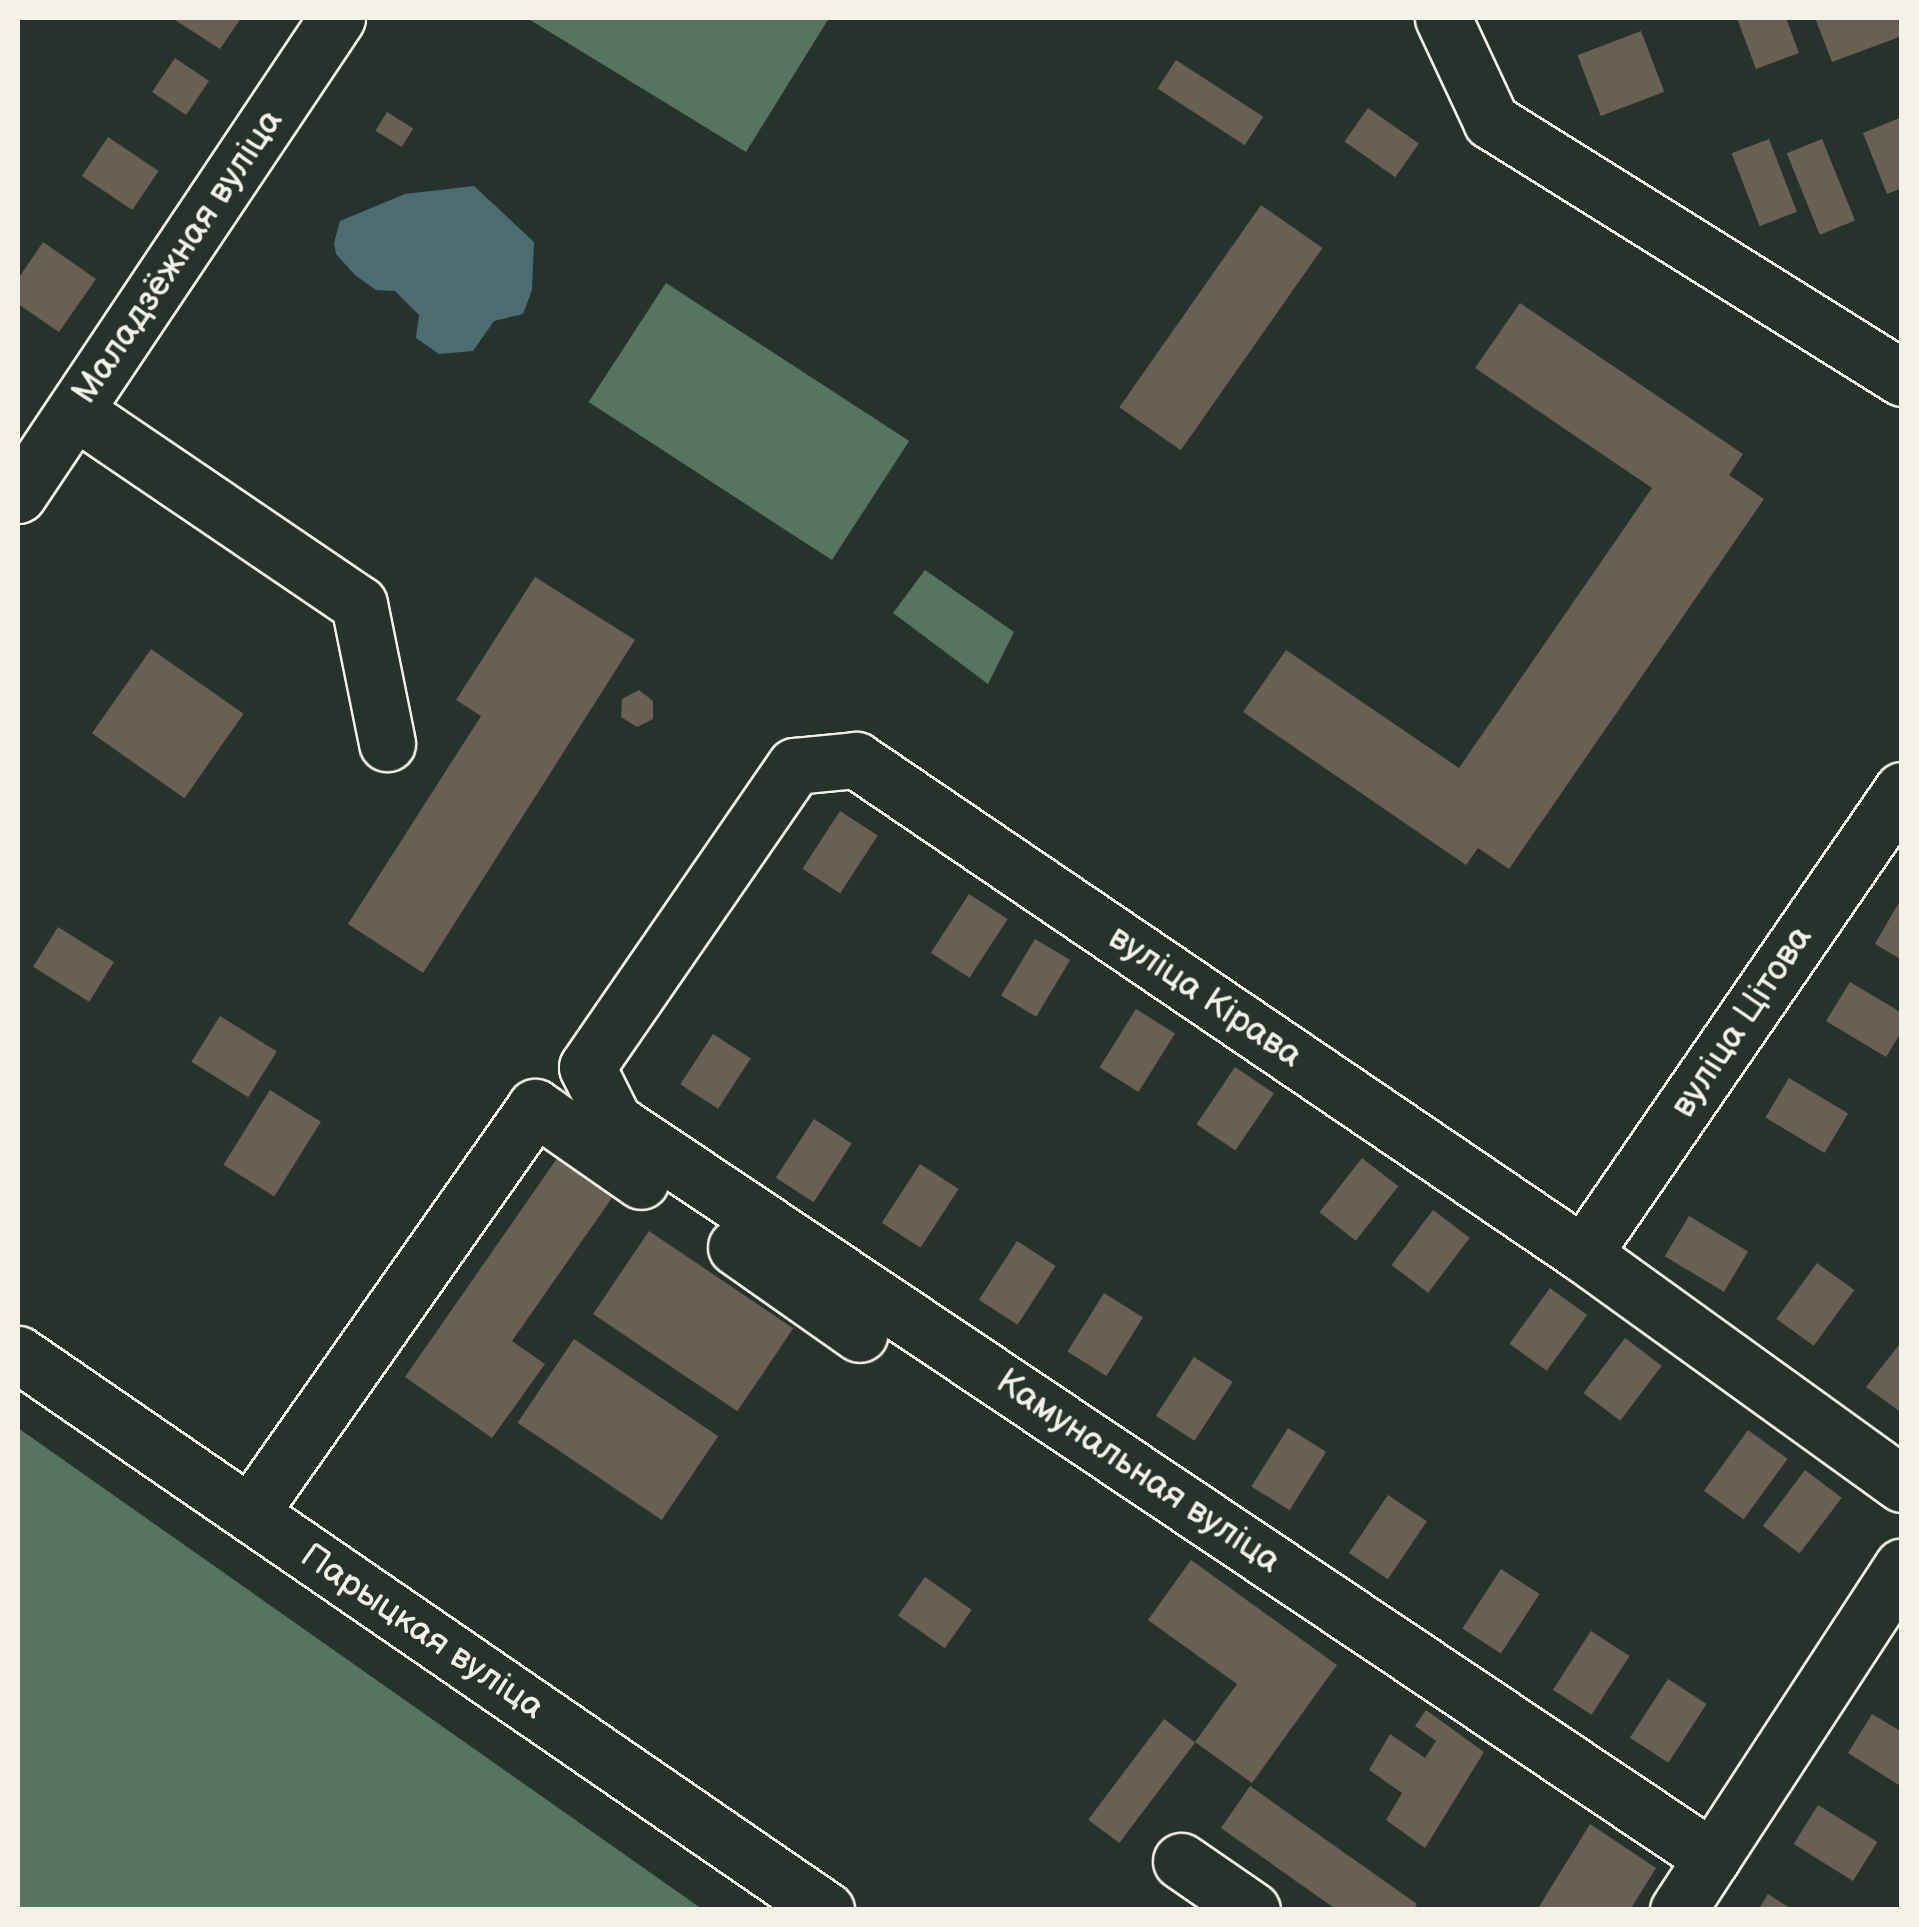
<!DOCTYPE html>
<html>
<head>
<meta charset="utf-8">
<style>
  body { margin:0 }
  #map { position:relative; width:1919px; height:1927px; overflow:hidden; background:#26332d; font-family:"Balsamiq Sans",sans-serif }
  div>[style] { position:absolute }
  .green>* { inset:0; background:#56755e; transform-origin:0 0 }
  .water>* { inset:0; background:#4b6d72 }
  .building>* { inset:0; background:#695f53; transform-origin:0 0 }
  .roads { filter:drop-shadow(2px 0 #f4f1e8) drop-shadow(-2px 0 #f4f1e8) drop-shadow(0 2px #f4f1e8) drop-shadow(0 -2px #f4f1e8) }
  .minor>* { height:55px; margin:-27.5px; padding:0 27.5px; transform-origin:27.5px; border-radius:27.5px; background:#26332d }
  .major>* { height:55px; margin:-27.5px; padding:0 27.5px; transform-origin:27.5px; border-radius:27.5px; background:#26332d }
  span { translate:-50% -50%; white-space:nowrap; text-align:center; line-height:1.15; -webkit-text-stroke:8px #26332d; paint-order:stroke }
  .street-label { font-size:35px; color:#f4f1e8 }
  .frame { position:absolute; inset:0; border:20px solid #f4f1e8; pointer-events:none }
</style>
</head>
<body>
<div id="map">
  <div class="green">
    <div style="clip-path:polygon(527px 18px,829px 18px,746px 152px)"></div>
    <div style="left:666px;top:283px;width:290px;height:142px;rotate:33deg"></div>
    <div style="clip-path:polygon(925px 570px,1014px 632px,988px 684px,893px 613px)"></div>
    <div style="clip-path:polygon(18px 1428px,702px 1909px,18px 1909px)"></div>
  </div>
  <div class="water">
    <div style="clip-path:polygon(474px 186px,534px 242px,532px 290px,523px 314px,494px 321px,473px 351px,439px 354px,416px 338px,419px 315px,395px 291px,376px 290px,356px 276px,336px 254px,334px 243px,340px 221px,405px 194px)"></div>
  </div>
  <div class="building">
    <div style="clip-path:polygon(172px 18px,241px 18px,220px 49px)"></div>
    <div style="clip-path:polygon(1737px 18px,1786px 18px,1799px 53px,1756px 69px)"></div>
    <div style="clip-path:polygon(1815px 18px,1898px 18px,1902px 36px,1832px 62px)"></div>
    <div style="left:1641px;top:31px;width:65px;height:68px;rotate:69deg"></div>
    <div style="left:175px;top:58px;width:41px;height:41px;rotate:34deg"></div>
    <div style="left:1176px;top:60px;width:104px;height:34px;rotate:33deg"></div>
    <div style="left:1368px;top:108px;width:62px;height:41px;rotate:35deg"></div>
    <div style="left:387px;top:112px;width:31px;height:22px;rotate:32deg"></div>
    <div style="clip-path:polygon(1902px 117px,1902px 188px,1887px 194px,1863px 133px)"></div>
    <div style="left:108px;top:137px;width:61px;height:47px;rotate:34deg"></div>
    <div style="left:1769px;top:139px;width:78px;height:40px;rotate:69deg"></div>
    <div style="left:1822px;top:139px;width:88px;height:38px;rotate:68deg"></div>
    <div style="left:1261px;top:205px;width:75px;height:247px;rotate:35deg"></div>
    <div style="clip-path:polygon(43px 242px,96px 279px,59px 332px,18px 304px,18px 279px)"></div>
    <div style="clip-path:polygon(1520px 303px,1743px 454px,1729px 475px,1764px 499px,1509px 869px,1478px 848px,1466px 865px,1243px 712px,1286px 650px,1459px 768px,1652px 488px,1475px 368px)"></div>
    <div style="clip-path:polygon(535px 577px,635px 640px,423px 973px,348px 924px,481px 716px,456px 700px)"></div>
    <div style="left:151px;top:649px;width:113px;height:103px;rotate:35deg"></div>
    <div style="clip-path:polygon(639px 690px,653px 701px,653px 719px,637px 727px,621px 717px,622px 699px)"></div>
    <div style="left:840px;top:811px;width:45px;height:69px;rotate:33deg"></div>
    <div style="left:969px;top:894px;width:46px;height:70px;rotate:33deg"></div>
    <div style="clip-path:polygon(1898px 904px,1902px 906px,1902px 960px,1875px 944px)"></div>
    <div style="left:58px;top:927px;width:66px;height:47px;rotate:32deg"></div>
    <div style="left:1035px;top:939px;width:41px;height:66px;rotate:31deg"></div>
    <div style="clip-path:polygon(1850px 982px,1902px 1013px,1902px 1031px,1886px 1057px,1826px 1021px)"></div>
    <div style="left:1136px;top:1009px;width:46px;height:69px;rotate:32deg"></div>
    <div style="left:220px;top:1016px;width:67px;height:54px;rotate:32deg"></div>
    <div style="left:713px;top:1034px;width:45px;height:60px;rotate:33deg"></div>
    <div style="left:1235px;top:1067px;width:47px;height:69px;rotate:34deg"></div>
    <div style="left:1789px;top:1078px;width:69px;height:46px;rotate:31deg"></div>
    <div style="left:270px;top:1090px;width:60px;height:88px;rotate:32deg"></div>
    <div style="left:814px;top:1119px;width:45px;height:70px;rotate:33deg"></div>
    <div style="clip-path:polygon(558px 1157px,614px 1195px,512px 1341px,545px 1364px,492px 1438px,405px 1377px)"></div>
    <div style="left:1362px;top:1158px;width:46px;height:69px;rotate:38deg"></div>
    <div style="left:920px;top:1164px;width:46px;height:70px;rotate:33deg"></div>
    <div style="left:1433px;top:1210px;width:46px;height:69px;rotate:37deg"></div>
    <div style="left:1689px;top:1216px;width:69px;height:47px;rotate:31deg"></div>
    <div style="left:649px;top:1231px;width:174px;height:100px;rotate:34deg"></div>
    <div style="left:1017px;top:1241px;width:46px;height:70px;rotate:33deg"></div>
    <div style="left:1817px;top:1263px;width:46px;height:69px;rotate:36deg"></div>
    <div style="left:1550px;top:1288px;width:46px;height:69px;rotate:36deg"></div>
    <div style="left:1104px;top:1293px;width:46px;height:69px;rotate:32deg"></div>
    <div style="left:1625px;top:1338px;width:46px;height:69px;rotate:37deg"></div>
    <div style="left:574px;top:1339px;width:174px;height:101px;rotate:34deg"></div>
    <div style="clip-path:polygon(1902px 1341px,1902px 1413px,1866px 1387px)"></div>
    <div style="left:1194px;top:1357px;width:46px;height:70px;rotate:33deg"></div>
    <div style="left:1288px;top:1428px;width:45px;height:69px;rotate:32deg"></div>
    <div style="left:1748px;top:1430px;width:49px;height:75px;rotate:36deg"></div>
    <div style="left:1805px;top:1470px;width:46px;height:70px;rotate:37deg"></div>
    <div style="left:1388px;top:1495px;width:47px;height:70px;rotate:34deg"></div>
    <div style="clip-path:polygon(1191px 1560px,1337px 1665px,1252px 1783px,1195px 1742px,1237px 1684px,1148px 1620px)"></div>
    <div style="left:1501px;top:1569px;width:46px;height:71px;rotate:33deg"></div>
    <div style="left:925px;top:1577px;width:57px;height:47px;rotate:35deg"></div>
    <div style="left:1591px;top:1631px;width:46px;height:70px;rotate:33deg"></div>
    <div style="left:1668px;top:1679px;width:46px;height:70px;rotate:33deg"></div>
    <div style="clip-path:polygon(1426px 1710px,1484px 1752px,1425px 1848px,1386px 1820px,1402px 1793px,1369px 1770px,1390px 1734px,1425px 1758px,1436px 1741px,1415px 1726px)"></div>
    <div style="clip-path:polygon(1872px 1714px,1902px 1732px,1902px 1787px,1848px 1753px)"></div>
    <div style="left:1164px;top:1719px;width:39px;height:126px;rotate:37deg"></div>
    <div style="clip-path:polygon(1250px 1786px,1417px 1904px,1413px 1910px,1337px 1910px,1221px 1828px)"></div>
    <div style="left:1818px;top:1805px;width:70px;height:46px;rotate:32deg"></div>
    <div style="clip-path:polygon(1590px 1824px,1656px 1868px,1630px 1910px,1537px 1910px)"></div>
    <div style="clip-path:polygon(1768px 1894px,1793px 1910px,1758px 1910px)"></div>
  </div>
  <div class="roads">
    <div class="minor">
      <div style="left:1443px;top:18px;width:114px;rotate:65deg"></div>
      <div style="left:1491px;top:121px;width:485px;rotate:32deg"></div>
      <div style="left:75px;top:411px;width:343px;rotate:34.2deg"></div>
      <div style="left:359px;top:604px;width:142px;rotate:78.6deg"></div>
      <div style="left:18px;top:495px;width:574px;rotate:-56.23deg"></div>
      <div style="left:736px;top:1247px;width:151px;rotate:35.1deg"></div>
      <div style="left:1583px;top:1254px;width:563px;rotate:-55.49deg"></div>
      <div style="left:250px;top:1513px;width:496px;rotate:-54.9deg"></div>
      <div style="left:535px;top:1107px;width:129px;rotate:34.9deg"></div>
      <div style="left:1712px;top:1858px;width:1322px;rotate:-146.13deg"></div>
      <div style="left:614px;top:1121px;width:60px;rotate:-116.6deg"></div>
      <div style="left:587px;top:1067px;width:366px;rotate:-55.4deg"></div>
      <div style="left:795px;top:766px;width:61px;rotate:-5.6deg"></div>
      <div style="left:856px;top:760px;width:879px;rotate:34.2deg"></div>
      <div style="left:1583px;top:1254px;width:393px;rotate:35.8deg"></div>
      <div style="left:1181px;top:1861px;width:86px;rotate:34.6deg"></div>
      <div style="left:1678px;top:1910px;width:410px;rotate:-56.9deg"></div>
    </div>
    <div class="major">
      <div style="left:18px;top:1354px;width:981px;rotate:34.53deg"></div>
    </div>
  </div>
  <div class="street-label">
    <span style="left:178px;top:257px;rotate:-56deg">Маладзёжная вуліца</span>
    <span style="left:1205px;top:997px;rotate:34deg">вуліца Кірава</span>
    <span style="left:1742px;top:1022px;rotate:-56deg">вуліца Цітова</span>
    <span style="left:1138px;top:1472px;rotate:34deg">Камунальная вуліца</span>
    <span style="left:422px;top:1632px;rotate:34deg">Парыцкая вуліца</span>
  </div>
  <div class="frame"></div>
</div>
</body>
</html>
